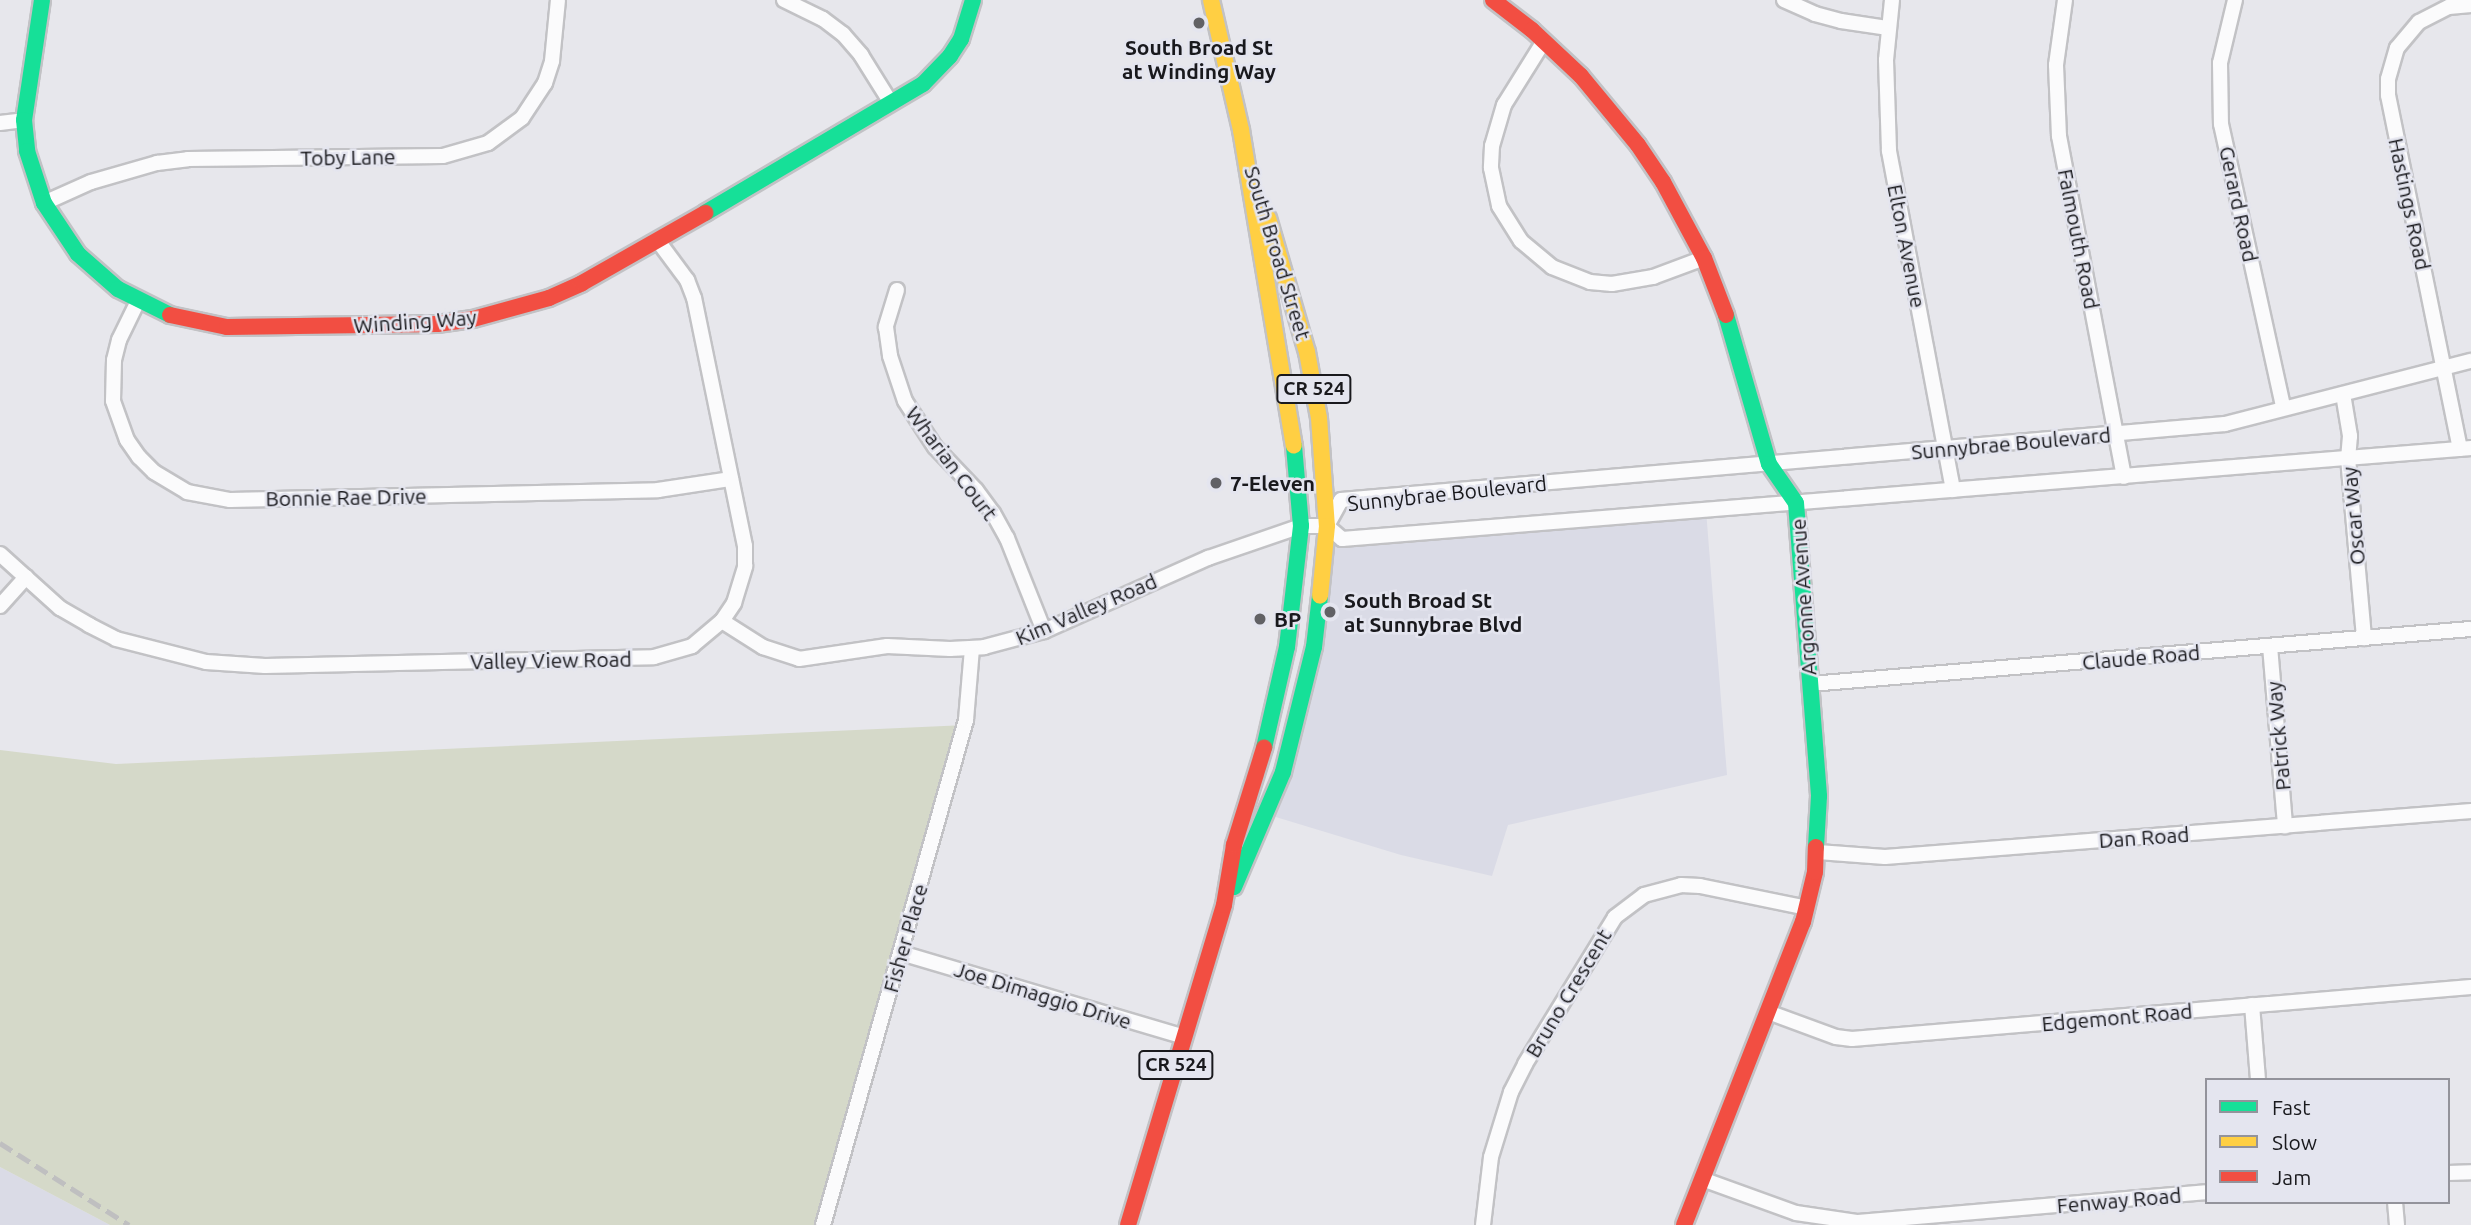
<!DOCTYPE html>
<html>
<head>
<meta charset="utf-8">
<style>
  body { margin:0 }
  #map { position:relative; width:2471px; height:1225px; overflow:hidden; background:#e7e7ec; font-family:Ubuntu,sans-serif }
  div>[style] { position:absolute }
  .built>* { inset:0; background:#dadbe6 }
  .green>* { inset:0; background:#d5d9c9 }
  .roads { filter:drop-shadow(2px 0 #c2c2c5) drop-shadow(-2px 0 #c2c2c5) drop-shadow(0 2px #c2c2c5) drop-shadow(0 -2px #c2c2c5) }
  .street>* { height:14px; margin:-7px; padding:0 7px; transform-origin:7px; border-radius:7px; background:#fbfbfc }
  .fast>* { height:16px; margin:-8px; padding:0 8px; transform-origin:8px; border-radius:8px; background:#16e098 }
  .slow>* { height:16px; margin:-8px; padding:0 8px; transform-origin:8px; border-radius:8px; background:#ffcf43 }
  .jam>* { height:16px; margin:-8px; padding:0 8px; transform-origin:8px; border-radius:8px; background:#f24e42 }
  .rail>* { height:4.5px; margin-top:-2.25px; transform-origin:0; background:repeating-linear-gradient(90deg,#bfbfc0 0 14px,transparent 0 21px) }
  .dots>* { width:19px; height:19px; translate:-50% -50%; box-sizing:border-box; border:4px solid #e4e5ef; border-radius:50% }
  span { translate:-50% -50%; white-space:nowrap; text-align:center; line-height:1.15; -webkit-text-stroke:5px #e4e5ef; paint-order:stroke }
  .shield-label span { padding:2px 5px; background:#e4e5ef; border:2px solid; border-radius:5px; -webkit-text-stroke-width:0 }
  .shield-label { font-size:19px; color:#19191d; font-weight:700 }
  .poi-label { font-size:21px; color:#19191d; font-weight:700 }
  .left { translate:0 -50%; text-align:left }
  .street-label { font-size:21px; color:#19191d }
  .legend { position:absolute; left:2205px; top:1078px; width:245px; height:126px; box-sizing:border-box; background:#e4e5ef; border:2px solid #93939b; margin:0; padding:9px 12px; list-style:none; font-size:21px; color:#19191d }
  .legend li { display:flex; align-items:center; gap:14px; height:35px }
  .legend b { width:35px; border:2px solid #93939b }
</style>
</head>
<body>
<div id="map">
  <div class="built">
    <div style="clip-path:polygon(1706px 510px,1727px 775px,1508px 825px,1492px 876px,1401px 855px,1266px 814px,1283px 772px,1327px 526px,1342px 539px)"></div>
    <div style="clip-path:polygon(0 1167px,110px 1225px,0 1225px)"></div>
  </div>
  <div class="green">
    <div style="clip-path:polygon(966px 725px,828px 1225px,110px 1225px,0 1167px,0 750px,116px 764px)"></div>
  </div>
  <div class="roads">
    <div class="street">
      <div style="left:784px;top:0;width:43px;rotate:26deg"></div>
      <div style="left:823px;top:19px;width:25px;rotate:37deg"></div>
      <div style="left:843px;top:34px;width:28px;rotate:49deg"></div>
      <div style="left:861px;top:55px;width:57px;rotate:58deg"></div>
      <div style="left:1784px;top:0;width:34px;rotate:24deg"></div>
      <div style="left:1815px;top:14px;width:27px;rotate:15deg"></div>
      <div style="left:1841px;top:21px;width:48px;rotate:8.5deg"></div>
      <div style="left:1892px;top:0;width:60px;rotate:95.7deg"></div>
      <div style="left:1886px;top:60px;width:91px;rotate:88.1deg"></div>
      <div style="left:1889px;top:151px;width:345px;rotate:79.3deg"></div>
      <div style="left:2065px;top:0;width:66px;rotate:97.9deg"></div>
      <div style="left:2056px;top:65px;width:71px;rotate:87.6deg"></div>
      <div style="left:2059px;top:136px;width:347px;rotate:79.2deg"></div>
      <div style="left:2235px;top:0;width:65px;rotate:103.4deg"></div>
      <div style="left:2220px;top:63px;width:61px;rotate:89.1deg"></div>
      <div style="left:2221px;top:124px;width:290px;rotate:77.6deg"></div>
      <div style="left:1544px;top:41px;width:75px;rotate:122deg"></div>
      <div style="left:1504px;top:105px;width:43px;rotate:106.3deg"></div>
      <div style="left:1492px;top:146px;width:22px;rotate:93deg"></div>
      <div style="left:1491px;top:168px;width:39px;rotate:78deg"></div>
      <div style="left:1499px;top:206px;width:41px;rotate:57.8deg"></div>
      <div style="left:1521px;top:241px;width:40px;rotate:40deg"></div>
      <div style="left:1552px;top:267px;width:41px;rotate:21.5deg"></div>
      <div style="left:1590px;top:282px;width:22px;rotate:5deg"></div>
      <div style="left:1612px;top:284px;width:42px;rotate:-9.7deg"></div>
      <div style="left:1653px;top:277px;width:54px;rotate:-20.4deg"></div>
      <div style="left:0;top:123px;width:24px;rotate:-7deg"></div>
      <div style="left:44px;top:203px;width:51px;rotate:-24.1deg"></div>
      <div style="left:91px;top:182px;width:69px;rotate:-16.1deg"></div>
      <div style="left:157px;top:163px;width:31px;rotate:-7deg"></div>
      <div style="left:188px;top:159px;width:255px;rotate:-0.7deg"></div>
      <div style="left:443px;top:156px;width:47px;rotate:-16.1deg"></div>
      <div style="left:488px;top:143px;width:42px;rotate:-36.3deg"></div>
      <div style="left:522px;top:118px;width:42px;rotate:-56.7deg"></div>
      <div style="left:545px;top:83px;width:23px;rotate:-72deg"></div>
      <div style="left:552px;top:61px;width:61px;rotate:-84.4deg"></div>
      <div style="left:897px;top:290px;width:39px;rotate:107deg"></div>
      <div style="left:886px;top:327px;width:29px;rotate:82deg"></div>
      <div style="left:890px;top:356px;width:47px;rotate:71.6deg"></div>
      <div style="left:905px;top:401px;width:55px;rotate:56.9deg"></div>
      <div style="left:935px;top:447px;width:59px;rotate:46.4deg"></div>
      <div style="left:976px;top:490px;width:29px;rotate:54deg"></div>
      <div style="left:993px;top:513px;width:29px;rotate:61deg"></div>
      <div style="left:1007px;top:538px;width:100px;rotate:68.3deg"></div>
      <div style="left:138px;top:301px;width:43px;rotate:116deg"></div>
      <div style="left:119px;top:340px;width:21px;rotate:104deg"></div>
      <div style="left:114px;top:360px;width:41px;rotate:91.4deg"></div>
      <div style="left:113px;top:401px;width:41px;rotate:70.3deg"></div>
      <div style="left:127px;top:440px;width:21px;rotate:55deg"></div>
      <div style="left:139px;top:457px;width:21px;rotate:45deg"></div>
      <div style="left:154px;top:472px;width:39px;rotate:31deg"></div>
      <div style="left:187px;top:492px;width:44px;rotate:10.5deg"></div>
      <div style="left:230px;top:500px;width:428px;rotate:-1.3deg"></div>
      <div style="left:658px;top:490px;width:74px;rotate:-8.6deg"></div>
      <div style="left:2343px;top:394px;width:43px;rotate:80.5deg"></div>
      <div style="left:2350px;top:436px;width:22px;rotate:95deg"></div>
      <div style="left:2348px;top:458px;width:181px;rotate:84.9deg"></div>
      <div style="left:2460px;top:449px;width:361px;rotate:-101.5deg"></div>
      <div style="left:2388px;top:95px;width:16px;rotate:-90deg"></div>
      <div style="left:2388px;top:79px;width:32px;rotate:-74deg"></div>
      <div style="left:2397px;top:48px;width:34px;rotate:-50deg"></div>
      <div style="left:2419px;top:22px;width:34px;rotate:-27deg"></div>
      <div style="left:2449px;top:7px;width:22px;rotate:-5deg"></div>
      <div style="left:1329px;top:522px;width:25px;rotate:-61deg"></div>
      <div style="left:1341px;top:500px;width:887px;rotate:-4.91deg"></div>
      <div style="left:2225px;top:424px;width:254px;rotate:-14.4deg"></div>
      <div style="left:1327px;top:526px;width:20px;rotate:41deg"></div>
      <div style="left:1342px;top:539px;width:1133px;rotate:-4.61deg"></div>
      <div style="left:0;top:554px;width:81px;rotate:42deg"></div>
      <div style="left:60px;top:608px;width:34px;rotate:30deg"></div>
      <div style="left:89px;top:625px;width:30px;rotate:27deg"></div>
      <div style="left:116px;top:639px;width:93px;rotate:14.3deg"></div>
      <div style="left:206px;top:662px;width:59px;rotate:3.9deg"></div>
      <div style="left:265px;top:666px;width:389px;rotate:-1.3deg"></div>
      <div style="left:654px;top:657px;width:40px;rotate:-16deg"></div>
      <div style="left:692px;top:646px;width:39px;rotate:-40deg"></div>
      <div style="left:722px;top:621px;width:22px;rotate:-56deg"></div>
      <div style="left:734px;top:603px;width:39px;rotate:-73deg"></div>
      <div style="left:745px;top:566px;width:20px;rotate:-90deg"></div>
      <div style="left:745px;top:546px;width:253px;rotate:-101.6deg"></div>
      <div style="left:694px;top:298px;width:19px;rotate:-111deg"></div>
      <div style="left:687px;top:280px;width:49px;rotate:-126.6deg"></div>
      <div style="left:0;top:606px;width:39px;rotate:-48deg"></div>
      <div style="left:722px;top:621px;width:49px;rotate:32.4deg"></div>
      <div style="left:763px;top:647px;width:38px;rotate:18deg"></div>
      <div style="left:799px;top:659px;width:89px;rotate:-8.4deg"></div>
      <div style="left:887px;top:646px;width:63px;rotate:2.7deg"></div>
      <div style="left:950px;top:649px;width:34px;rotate:-3deg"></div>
      <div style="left:984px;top:647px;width:62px;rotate:-14.9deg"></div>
      <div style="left:1044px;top:631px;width:180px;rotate:-24deg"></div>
      <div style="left:1208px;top:558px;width:98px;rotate:-19deg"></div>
      <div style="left:1301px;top:526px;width:26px"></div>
      <div style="left:2270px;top:646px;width:181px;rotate:85.2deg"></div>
      <div style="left:1810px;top:684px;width:663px;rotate:-4.76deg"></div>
      <div style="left:1818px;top:852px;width:67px;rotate:4.3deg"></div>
      <div style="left:1885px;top:857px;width:588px;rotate:-4.49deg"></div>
      <div style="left:901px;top:953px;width:295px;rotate:16.5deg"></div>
      <div style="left:2252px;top:1005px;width:75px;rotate:85.4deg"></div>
      <div style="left:1768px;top:1012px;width:72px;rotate:20.2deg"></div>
      <div style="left:1836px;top:1037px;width:16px;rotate:7deg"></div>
      <div style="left:1852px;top:1039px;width:621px;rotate:-4.8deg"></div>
      <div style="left:2448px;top:1173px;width:23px;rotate:-2deg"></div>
      <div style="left:1702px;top:1179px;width:100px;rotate:19.9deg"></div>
      <div style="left:1796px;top:1213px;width:63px;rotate:8.3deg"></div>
      <div style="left:1858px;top:1222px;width:350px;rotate:-4.9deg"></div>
      <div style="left:2395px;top:1202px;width:23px;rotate:85deg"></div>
      <div style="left:823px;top:1225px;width:525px;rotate:-74.19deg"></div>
      <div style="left:966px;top:720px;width:71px;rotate:-85.2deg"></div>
      <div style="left:1483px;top:1225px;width:68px;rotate:-83.3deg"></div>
      <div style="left:1491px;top:1157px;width:68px;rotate:-72.9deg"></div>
      <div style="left:1511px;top:1092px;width:31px;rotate:-63deg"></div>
      <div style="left:1525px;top:1064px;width:172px;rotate:-58.5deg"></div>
      <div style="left:1615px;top:917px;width:36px;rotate:-37deg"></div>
      <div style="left:1644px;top:895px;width:38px;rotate:-15deg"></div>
      <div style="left:1681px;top:885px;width:19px;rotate:3deg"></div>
      <div style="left:1700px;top:886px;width:109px;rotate:11.6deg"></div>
    </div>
    <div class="fast">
      <div style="left:42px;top:0;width:121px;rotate:98.5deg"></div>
      <div style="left:24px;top:120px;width:31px;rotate:84deg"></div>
      <div style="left:27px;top:151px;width:55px;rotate:71.9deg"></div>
      <div style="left:44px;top:203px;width:61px;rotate:56.3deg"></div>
      <div style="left:78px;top:254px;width:53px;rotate:41.2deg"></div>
      <div style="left:118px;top:289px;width:58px;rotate:26.6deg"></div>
      <div style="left:705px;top:213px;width:253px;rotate:-30.6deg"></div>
      <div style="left:923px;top:84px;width:39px;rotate:-46deg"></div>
      <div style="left:950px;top:56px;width:20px;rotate:-57deg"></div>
      <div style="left:961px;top:39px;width:41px;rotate:-72.9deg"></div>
      <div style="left:1726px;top:315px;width:155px;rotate:73.9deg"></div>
      <div style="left:1769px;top:464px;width:47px;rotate:55.3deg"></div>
      <div style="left:1796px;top:503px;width:294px;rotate:85.5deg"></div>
      <div style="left:1819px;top:796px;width:51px;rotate:93.4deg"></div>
      <div style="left:1264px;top:748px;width:104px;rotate:-77.2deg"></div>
      <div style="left:1287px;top:647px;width:122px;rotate:-83.4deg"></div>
      <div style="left:1301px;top:526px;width:80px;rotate:-95deg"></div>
      <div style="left:1234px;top:887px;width:125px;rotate:-66.9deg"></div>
      <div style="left:1283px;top:772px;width:129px;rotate:-76.1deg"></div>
      <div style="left:1314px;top:647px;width:51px;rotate:-83.3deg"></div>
    </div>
    <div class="slow">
      <div style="left:1211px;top:0;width:133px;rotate:77deg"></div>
      <div style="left:1241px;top:130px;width:320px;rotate:80.5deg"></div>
      <div style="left:1268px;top:218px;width:140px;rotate:73.8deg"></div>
      <div style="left:1307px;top:352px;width:67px;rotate:79.7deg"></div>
      <div style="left:1319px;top:418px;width:108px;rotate:85.8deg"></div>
      <div style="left:1327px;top:526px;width:70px;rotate:95.7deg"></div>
    </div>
    <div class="jam">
      <div style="left:1493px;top:0;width:49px;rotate:37.6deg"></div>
      <div style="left:1532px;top:30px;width:67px;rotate:43.2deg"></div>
      <div style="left:1581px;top:76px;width:89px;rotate:50.4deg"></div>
      <div style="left:1638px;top:145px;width:45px;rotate:56deg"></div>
      <div style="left:1663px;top:182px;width:86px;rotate:61.7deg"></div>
      <div style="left:1704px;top:258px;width:61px;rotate:68.9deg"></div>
      <div style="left:170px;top:315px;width:58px;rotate:11.9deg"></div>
      <div style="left:227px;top:327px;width:210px;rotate:-0.8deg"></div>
      <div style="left:437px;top:324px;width:36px;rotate:-8deg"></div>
      <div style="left:473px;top:319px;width:79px;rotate:-15.4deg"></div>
      <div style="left:549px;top:298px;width:36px;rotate:-24deg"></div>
      <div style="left:582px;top:283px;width:142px;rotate:-29.6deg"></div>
      <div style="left:1128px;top:1225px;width:334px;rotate:-73.3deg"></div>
      <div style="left:1224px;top:905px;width:61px;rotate:-80.5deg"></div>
      <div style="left:1234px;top:845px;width:102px;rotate:-72.8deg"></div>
      <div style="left:1684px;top:1225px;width:326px;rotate:-68.6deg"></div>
      <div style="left:1803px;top:922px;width:51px;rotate:-76.5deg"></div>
      <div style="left:1815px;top:872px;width:25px;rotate:-88deg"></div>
    </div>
  </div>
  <div class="rail">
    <div style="left:0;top:1143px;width:153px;rotate:32.4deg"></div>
  </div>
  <div class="dots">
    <div style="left:1199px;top:23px;background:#616165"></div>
    <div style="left:1216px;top:483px;background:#616165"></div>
    <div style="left:1330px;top:612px;background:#616165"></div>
    <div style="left:1260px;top:619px;background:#616165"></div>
  </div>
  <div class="shield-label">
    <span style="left:1314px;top:389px">CR 524</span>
    <span style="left:1176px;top:1065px">CR 524</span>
  </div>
  <div class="poi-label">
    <span style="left:1199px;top:59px">South Broad St<br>at Winding Way</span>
    <span class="left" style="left:1230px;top:483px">7-Eleven</span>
    <span class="left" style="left:1344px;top:612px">South Broad St<br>at Sunnybrae Blvd</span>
    <span class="left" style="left:1274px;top:619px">BP</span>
  </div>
  <div class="street-label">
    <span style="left:348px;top:157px;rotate:-1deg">Toby Lane</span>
    <span style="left:2239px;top:204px;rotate:78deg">Gerard Road</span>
    <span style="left:2410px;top:204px;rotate:78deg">Hastings Road</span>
    <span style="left:2079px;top:239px;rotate:79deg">Falmouth Road</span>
    <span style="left:1907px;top:246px;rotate:79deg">Elton Avenue</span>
    <span style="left:1278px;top:253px;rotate:73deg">South Broad Street</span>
    <span style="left:415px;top:321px;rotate:-4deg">Winding Way</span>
    <span style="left:2011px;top:443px;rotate:-5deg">Sunnybrae Boulevard</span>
    <span style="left:952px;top:463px;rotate:53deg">Wharian Court</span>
    <span style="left:1447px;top:493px;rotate:-6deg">Sunnybrae Boulevard</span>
    <span style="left:346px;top:497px;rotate:-1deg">Bonnie Rae Drive</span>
    <span style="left:2353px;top:516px;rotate:-95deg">Oscar Way</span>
    <span style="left:1803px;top:597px;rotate:-94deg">Argonne Avenue</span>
    <span style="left:1086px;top:609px;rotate:-23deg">Kim Valley Road</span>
    <span style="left:2141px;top:657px;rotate:-5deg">Claude Road</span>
    <span style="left:551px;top:660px;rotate:-1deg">Valley View Road</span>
    <span style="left:2278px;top:736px;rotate:-95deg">Patrick Way</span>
    <span style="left:2144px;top:837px;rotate:-4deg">Dan Road</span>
    <span style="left:905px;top:938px;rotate:-74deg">Fisher Place</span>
    <span style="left:1568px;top:993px;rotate:-59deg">Bruno Crescent</span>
    <span style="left:1043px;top:995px;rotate:17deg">Joe Dimaggio Drive</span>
    <span style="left:2117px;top:1017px;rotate:-5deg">Edgemont Road</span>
    <span style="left:2119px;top:1200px;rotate:-5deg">Fenway Road</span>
  </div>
  <ul class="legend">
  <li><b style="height:9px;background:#16e098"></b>Fast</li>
  <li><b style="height:9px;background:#ffcf43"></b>Slow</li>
  <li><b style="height:9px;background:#f24e42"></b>Jam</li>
  </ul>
</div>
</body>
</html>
